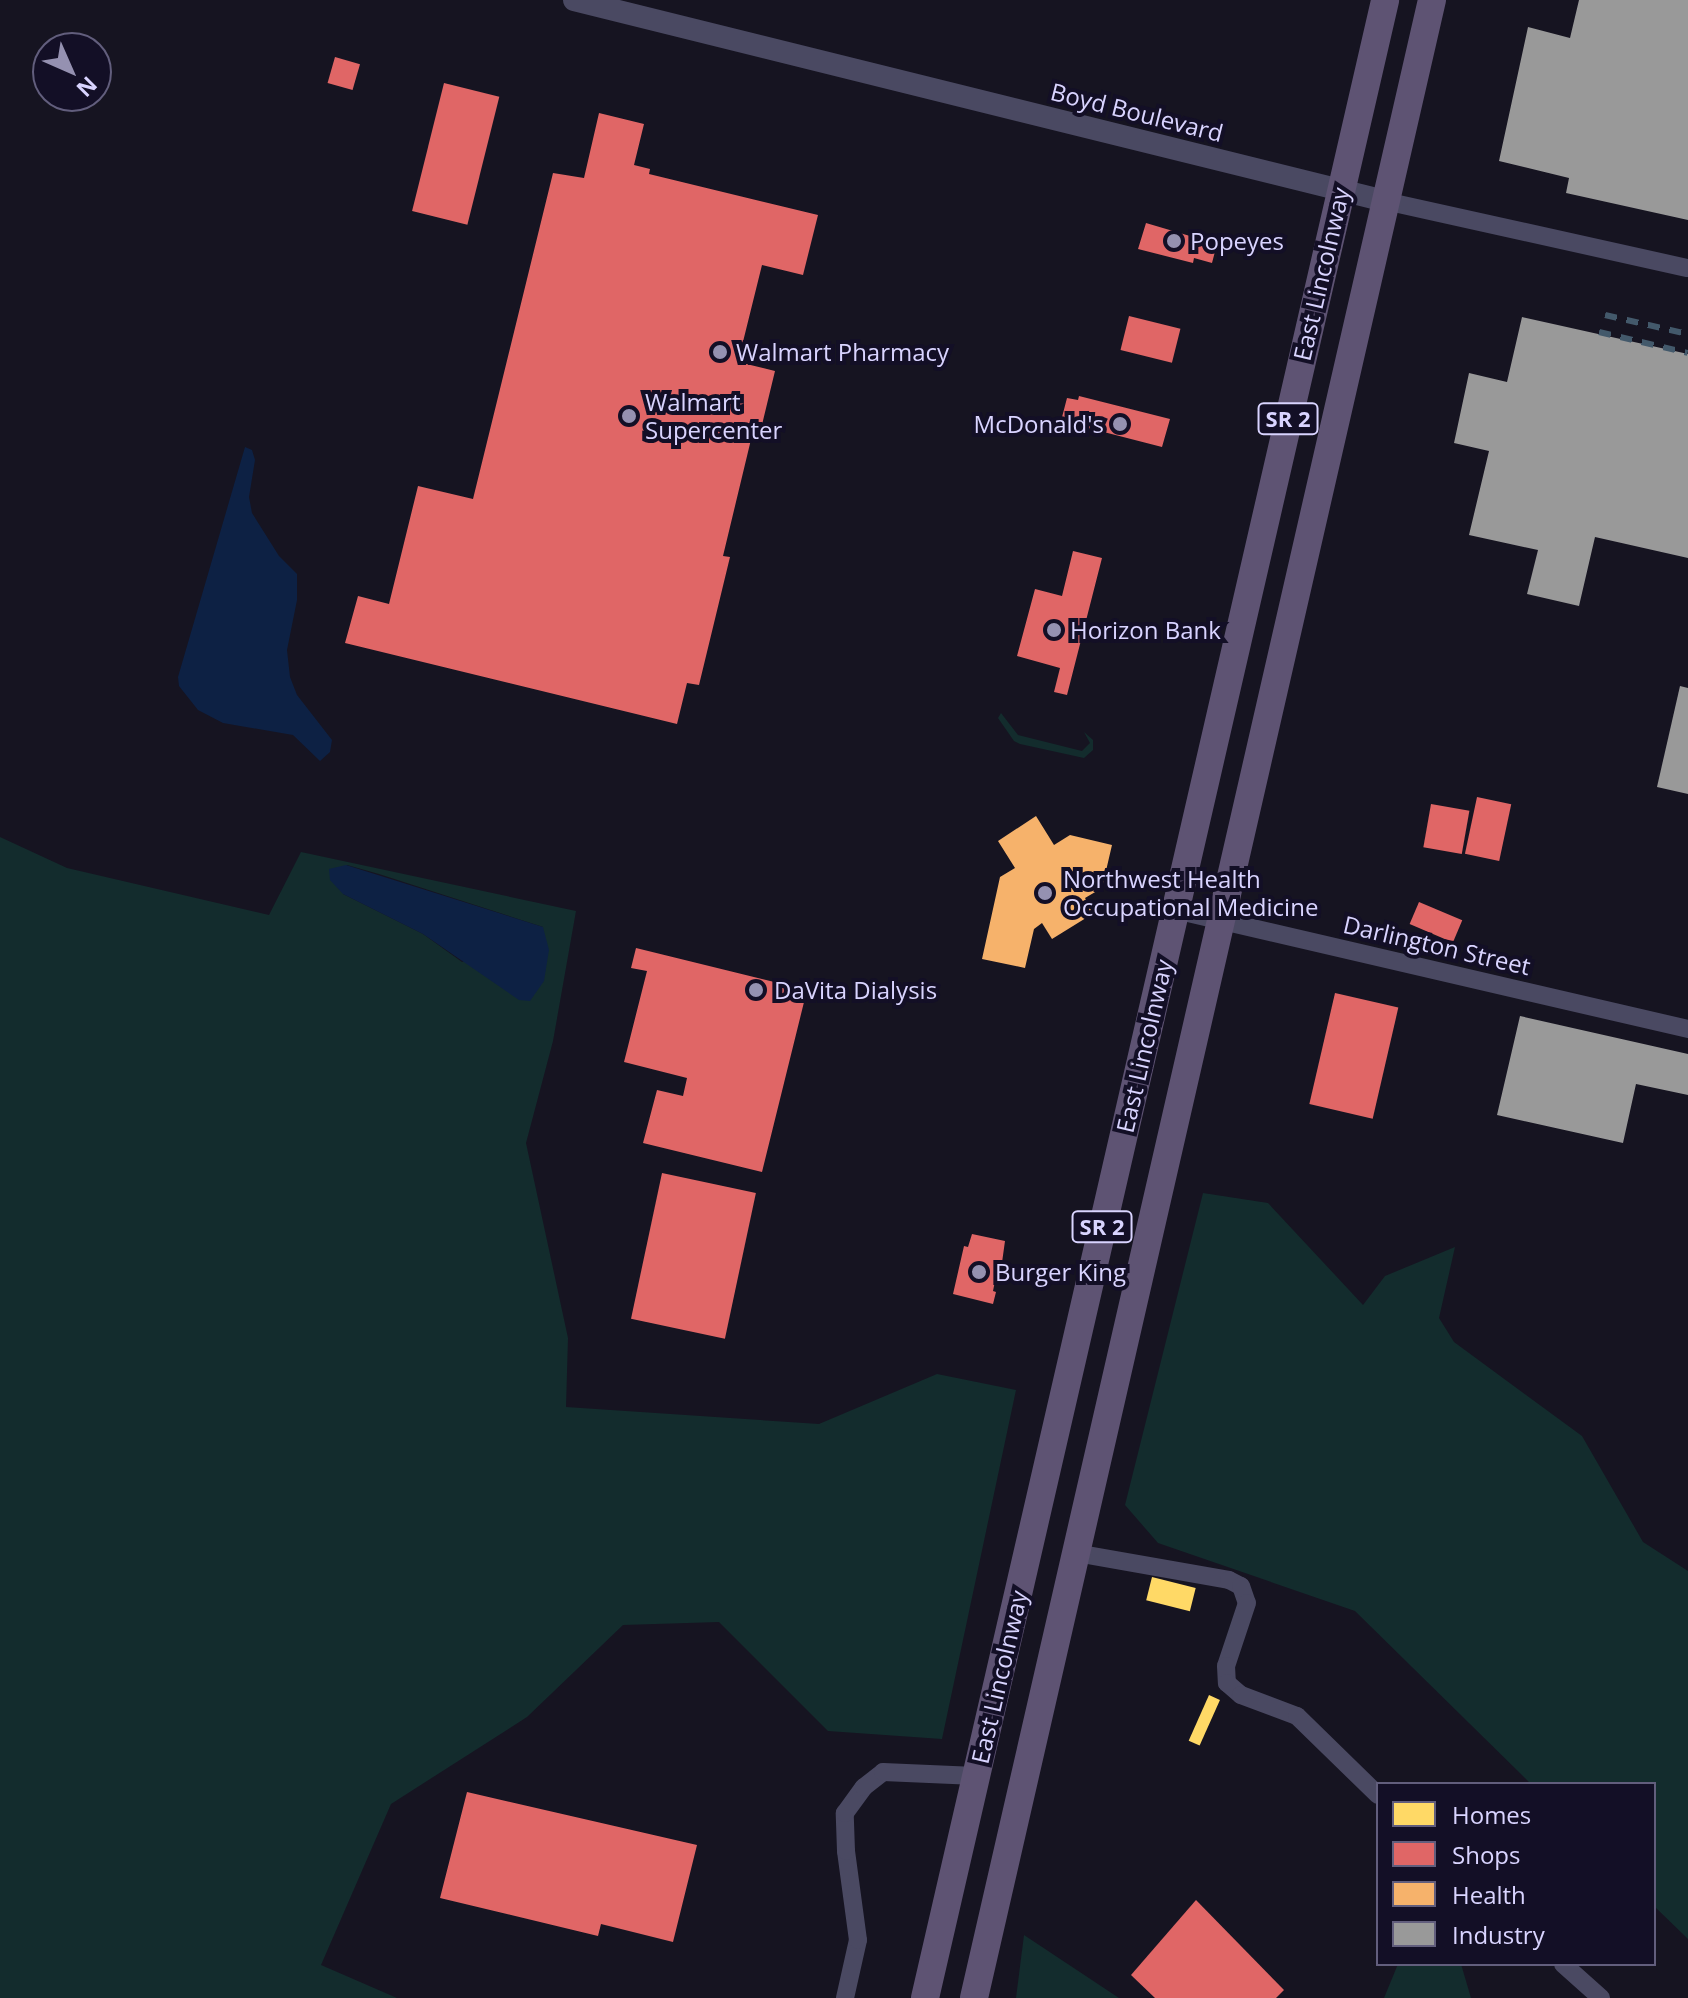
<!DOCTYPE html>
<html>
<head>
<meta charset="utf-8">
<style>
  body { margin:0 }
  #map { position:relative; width:1688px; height:1998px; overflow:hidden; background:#161421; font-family:"Open Sans",sans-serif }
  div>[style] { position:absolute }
  .green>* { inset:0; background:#132c2d }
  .water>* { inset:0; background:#0d2144 }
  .homes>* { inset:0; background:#ffd966; transform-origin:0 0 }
  .shops>* { inset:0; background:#e06666; transform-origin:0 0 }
  .health>* { inset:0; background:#f6b26b }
  .industry>* { inset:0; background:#999 }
  .minor>* { height:18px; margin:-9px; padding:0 9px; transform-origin:9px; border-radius:9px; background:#4a4962 }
  .tertiary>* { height:22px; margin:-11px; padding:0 11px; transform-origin:11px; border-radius:11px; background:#4a4962 }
  .primary>* { height:28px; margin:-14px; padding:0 14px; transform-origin:14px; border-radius:14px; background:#5e5373 }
  .rail>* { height:6px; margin-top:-3px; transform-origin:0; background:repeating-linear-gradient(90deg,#43596b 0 12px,transparent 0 22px) }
  .dots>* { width:22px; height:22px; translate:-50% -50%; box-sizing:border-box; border:4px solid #130f26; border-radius:50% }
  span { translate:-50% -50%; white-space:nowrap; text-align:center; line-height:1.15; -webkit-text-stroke:8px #130f26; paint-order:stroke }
  .shield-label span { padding:2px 6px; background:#130f26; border:2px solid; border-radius:6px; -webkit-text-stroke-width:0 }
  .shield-label { font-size:22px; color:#d9d4ff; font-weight:700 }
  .street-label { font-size:24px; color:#d9d4ff }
  .poi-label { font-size:24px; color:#d9d4ff }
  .left { translate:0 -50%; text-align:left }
  .right { translate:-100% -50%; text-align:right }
  .legend { position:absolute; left:1376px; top:1782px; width:280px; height:184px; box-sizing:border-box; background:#130f26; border:2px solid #625e7d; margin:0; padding:10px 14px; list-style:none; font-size:24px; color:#d9d4ff }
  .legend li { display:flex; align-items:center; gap:16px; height:40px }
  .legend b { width:40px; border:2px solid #625e7d }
  .north { position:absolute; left:32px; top:32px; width:80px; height:80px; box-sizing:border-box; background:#130f26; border:2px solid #625e7d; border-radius:50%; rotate:135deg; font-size:22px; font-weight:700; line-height:32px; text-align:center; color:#d9d4ff }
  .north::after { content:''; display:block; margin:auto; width:28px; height:36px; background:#9591b1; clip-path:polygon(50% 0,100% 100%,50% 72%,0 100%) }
</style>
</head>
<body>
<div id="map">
  <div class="green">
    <div style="clip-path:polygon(1001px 713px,1018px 735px,1082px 751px,1090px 743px,1084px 732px,1093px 740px,1093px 750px,1084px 758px,1020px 744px,1014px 741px,998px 718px)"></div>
    <div style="clip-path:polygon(evenodd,0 837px,67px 868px,269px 915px,301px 852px,576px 911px,553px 1041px,526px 1143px,568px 1338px,566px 1407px,819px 1424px,937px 1374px,1016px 1390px,942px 1739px,828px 1731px,719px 1622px,623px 1625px,527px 1717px,391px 1804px,321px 1965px,397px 1998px,0 1998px,0 837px,347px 865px,379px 874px,543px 927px,462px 962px,423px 934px,343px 894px,347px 865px)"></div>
    <div style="clip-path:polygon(1203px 1193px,1268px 1203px,1363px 1305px,1385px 1276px,1455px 1247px,1439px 1318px,1454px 1342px,1582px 1436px,1643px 1542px,1688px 1571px,1688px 1939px,1654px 1906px,1654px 1784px,1531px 1784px,1355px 1611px,1158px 1543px,1125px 1505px)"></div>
    <div style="clip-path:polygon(1024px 1935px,1119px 1998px,1016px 1998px)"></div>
    <div style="clip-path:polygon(1398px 1964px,1461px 1964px,1471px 1998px,1384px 1998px)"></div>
  </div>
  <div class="water">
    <div style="clip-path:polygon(245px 447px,252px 450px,255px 460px,249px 497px,252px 513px,279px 556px,297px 574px,297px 600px,287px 650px,290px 677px,297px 695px,332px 740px,330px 752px,320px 761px,293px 735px,223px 723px,198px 710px,179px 686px,178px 677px)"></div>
    <div style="clip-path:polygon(346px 865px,543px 927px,549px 950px,544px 981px,530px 1001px,519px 1000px,423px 934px,343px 894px,330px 880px,329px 869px)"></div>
  </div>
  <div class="homes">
    <div style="left:1152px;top:1577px;width:45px;height:24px;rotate:14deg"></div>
    <div style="left:1209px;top:1695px;width:12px;height:50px;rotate:24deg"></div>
  </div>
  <div class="shops">
    <div style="left:335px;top:57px;width:26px;height:27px;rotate:16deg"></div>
    <div style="left:444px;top:83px;width:57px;height:132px;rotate:14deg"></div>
    <div style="clip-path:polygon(599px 113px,644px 124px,634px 165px,650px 169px,649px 174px,818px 215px,803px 275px,762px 265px,738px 362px,775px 371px,761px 429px,754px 427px,723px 556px,730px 557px,699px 685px,687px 683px,677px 724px,345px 643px,358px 596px,389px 604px,418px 486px,473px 499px,553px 173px,584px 178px)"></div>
    <div style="clip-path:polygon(1146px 223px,1217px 244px,1212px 263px,1194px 258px,1193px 263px,1138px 249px)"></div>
    <div style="left:1129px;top:316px;width:53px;height:35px;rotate:14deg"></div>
    <div style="clip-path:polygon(1079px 396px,1170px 419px,1162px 447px,1061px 421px,1067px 398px,1078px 400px)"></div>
    <div style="clip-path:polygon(1073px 551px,1102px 558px,1067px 695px,1054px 692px,1060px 668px,1017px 656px,1035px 589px,1062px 596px)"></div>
    <div style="left:1477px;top:797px;width:35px;height:58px;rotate:12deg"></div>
    <div style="left:1431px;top:804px;width:39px;height:44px;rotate:10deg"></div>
    <div style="left:1419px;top:902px;width:47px;height:24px;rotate:23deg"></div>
    <div style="clip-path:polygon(636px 948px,807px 990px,762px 1172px,643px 1143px,657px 1090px,683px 1096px,687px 1078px,624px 1062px,647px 971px,631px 968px)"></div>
    <div style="left:1335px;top:993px;width:65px;height:114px;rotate:13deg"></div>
    <div style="left:662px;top:1173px;width:96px;height:149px;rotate:12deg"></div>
    <div style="clip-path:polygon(972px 1234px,1005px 1241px,1000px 1277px,996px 1276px,993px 1291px,996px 1292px,993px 1304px,953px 1294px,964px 1246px,968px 1247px)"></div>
    <div style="clip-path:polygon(467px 1792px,697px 1845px,673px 1942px,601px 1924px,598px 1936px,440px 1898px)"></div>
    <div style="clip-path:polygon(1196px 1900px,1284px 1990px,1276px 1998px,1155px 1998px,1131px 1975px)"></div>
  </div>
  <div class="health">
    <div style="clip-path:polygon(1036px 816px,1054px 845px,1070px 835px,1112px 845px,1102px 888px,1085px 898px,1094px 913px,1052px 939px,1042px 923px,1034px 929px,1025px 968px,982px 959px,1000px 877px,1015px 868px,998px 841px)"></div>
  </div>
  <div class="industry">
    <div style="clip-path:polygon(1579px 0,1688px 0,1688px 220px,1566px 193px,1569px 178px,1499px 161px,1528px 27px,1570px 38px)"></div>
    <div style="clip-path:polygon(1522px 317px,1688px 354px,1688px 558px,1595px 537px,1579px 606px,1527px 594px,1538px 550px,1469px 535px,1489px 451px,1454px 443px,1469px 373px,1507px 382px)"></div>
    <div style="clip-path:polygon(1680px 686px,1688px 688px,1688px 794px,1657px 787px)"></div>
    <div style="clip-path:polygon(1520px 1016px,1688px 1054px,1688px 1095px,1636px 1084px,1623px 1143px,1497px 1115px)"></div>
  </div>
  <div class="minor">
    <div style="left:1385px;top:201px;width:310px;rotate:12.5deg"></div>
    <div style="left:1175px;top:910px;width:527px;rotate:13.06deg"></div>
    <div style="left:1076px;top:1553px;width:155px;rotate:10deg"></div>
    <div style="left:1229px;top:1580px;width:13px;rotate:27deg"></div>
    <div style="left:1241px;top:1586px;width:18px;rotate:71deg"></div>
    <div style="left:1247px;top:1603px;width:66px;rotate:108.4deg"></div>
    <div style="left:1226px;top:1666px;width:17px;rotate:87deg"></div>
    <div style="left:1227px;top:1683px;width:18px;rotate:41deg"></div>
    <div style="left:1241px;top:1695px;width:60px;rotate:20.6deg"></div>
    <div style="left:1297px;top:1716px;width:113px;rotate:44.3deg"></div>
    <div style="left:1563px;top:1964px;width:51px;rotate:41.8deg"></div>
    <div style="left:845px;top:1998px;width:59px;rotate:-77.4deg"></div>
    <div style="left:858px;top:1940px;width:90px;rotate:-97.7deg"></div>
    <div style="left:846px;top:1851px;width:38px;rotate:-92deg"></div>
    <div style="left:845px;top:1813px;width:32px;rotate:-54deg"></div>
    <div style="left:864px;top:1787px;width:24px;rotate:-38deg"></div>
    <div style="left:883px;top:1772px;width:93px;rotate:2.5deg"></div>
  </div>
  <div class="tertiary">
    <div style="left:574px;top:0;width:836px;rotate:13.92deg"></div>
  </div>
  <div class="primary">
    <div style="left:925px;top:1998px;width:2050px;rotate:-77.03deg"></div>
    <div style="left:974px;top:1998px;width:2050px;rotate:-77.09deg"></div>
  </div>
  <div class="rail">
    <div style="left:1605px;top:315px;width:85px;rotate:12.9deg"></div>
    <div style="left:1599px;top:332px;width:91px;rotate:13.3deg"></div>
  </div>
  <div class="dots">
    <div style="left:1174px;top:241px;background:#9591b1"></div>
    <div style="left:720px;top:352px;background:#9591b1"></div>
    <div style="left:629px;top:416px;background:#9591b1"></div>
    <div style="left:1120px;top:424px;background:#9591b1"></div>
    <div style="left:1054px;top:630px;background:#9591b1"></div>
    <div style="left:1045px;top:893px;background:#9591b1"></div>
    <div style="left:756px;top:990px;background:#9591b1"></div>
    <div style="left:979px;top:1272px;background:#9591b1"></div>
  </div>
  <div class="shield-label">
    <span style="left:1288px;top:419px">SR 2</span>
    <span style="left:1102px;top:1227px">SR 2</span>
  </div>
  <div class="street-label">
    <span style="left:1137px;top:112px;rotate:14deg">Boyd Boulevard</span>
    <span style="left:1321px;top:274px;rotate:-77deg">East Lincolnway</span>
    <span style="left:1437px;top:945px;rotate:13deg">Darlington Street</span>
    <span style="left:1144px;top:1046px;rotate:-77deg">East Lincolnway</span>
    <span style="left:999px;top:1677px;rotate:-77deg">East Lincolnway</span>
  </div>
  <div class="poi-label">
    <span class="left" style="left:1190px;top:241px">Popeyes</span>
    <span class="left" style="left:736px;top:352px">Walmart Pharmacy</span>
    <span class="left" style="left:645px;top:416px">Walmart<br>Supercenter</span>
    <span class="right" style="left:1104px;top:424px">McDonald's</span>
    <span class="left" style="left:1070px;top:630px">Horizon Bank</span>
    <span class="left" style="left:1063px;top:893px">Northwest Health<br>Occupational Medicine</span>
    <span class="left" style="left:774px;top:990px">DaVita Dialysis</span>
    <span class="left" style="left:995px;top:1272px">Burger King</span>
  </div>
  <ul class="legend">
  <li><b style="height:22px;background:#ffd966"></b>Homes</li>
  <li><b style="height:22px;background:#e06666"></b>Shops</li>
  <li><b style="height:22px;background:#f6b26b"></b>Health</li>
  <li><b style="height:22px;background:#999"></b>Industry</li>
  </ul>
  <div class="north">N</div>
</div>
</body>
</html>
